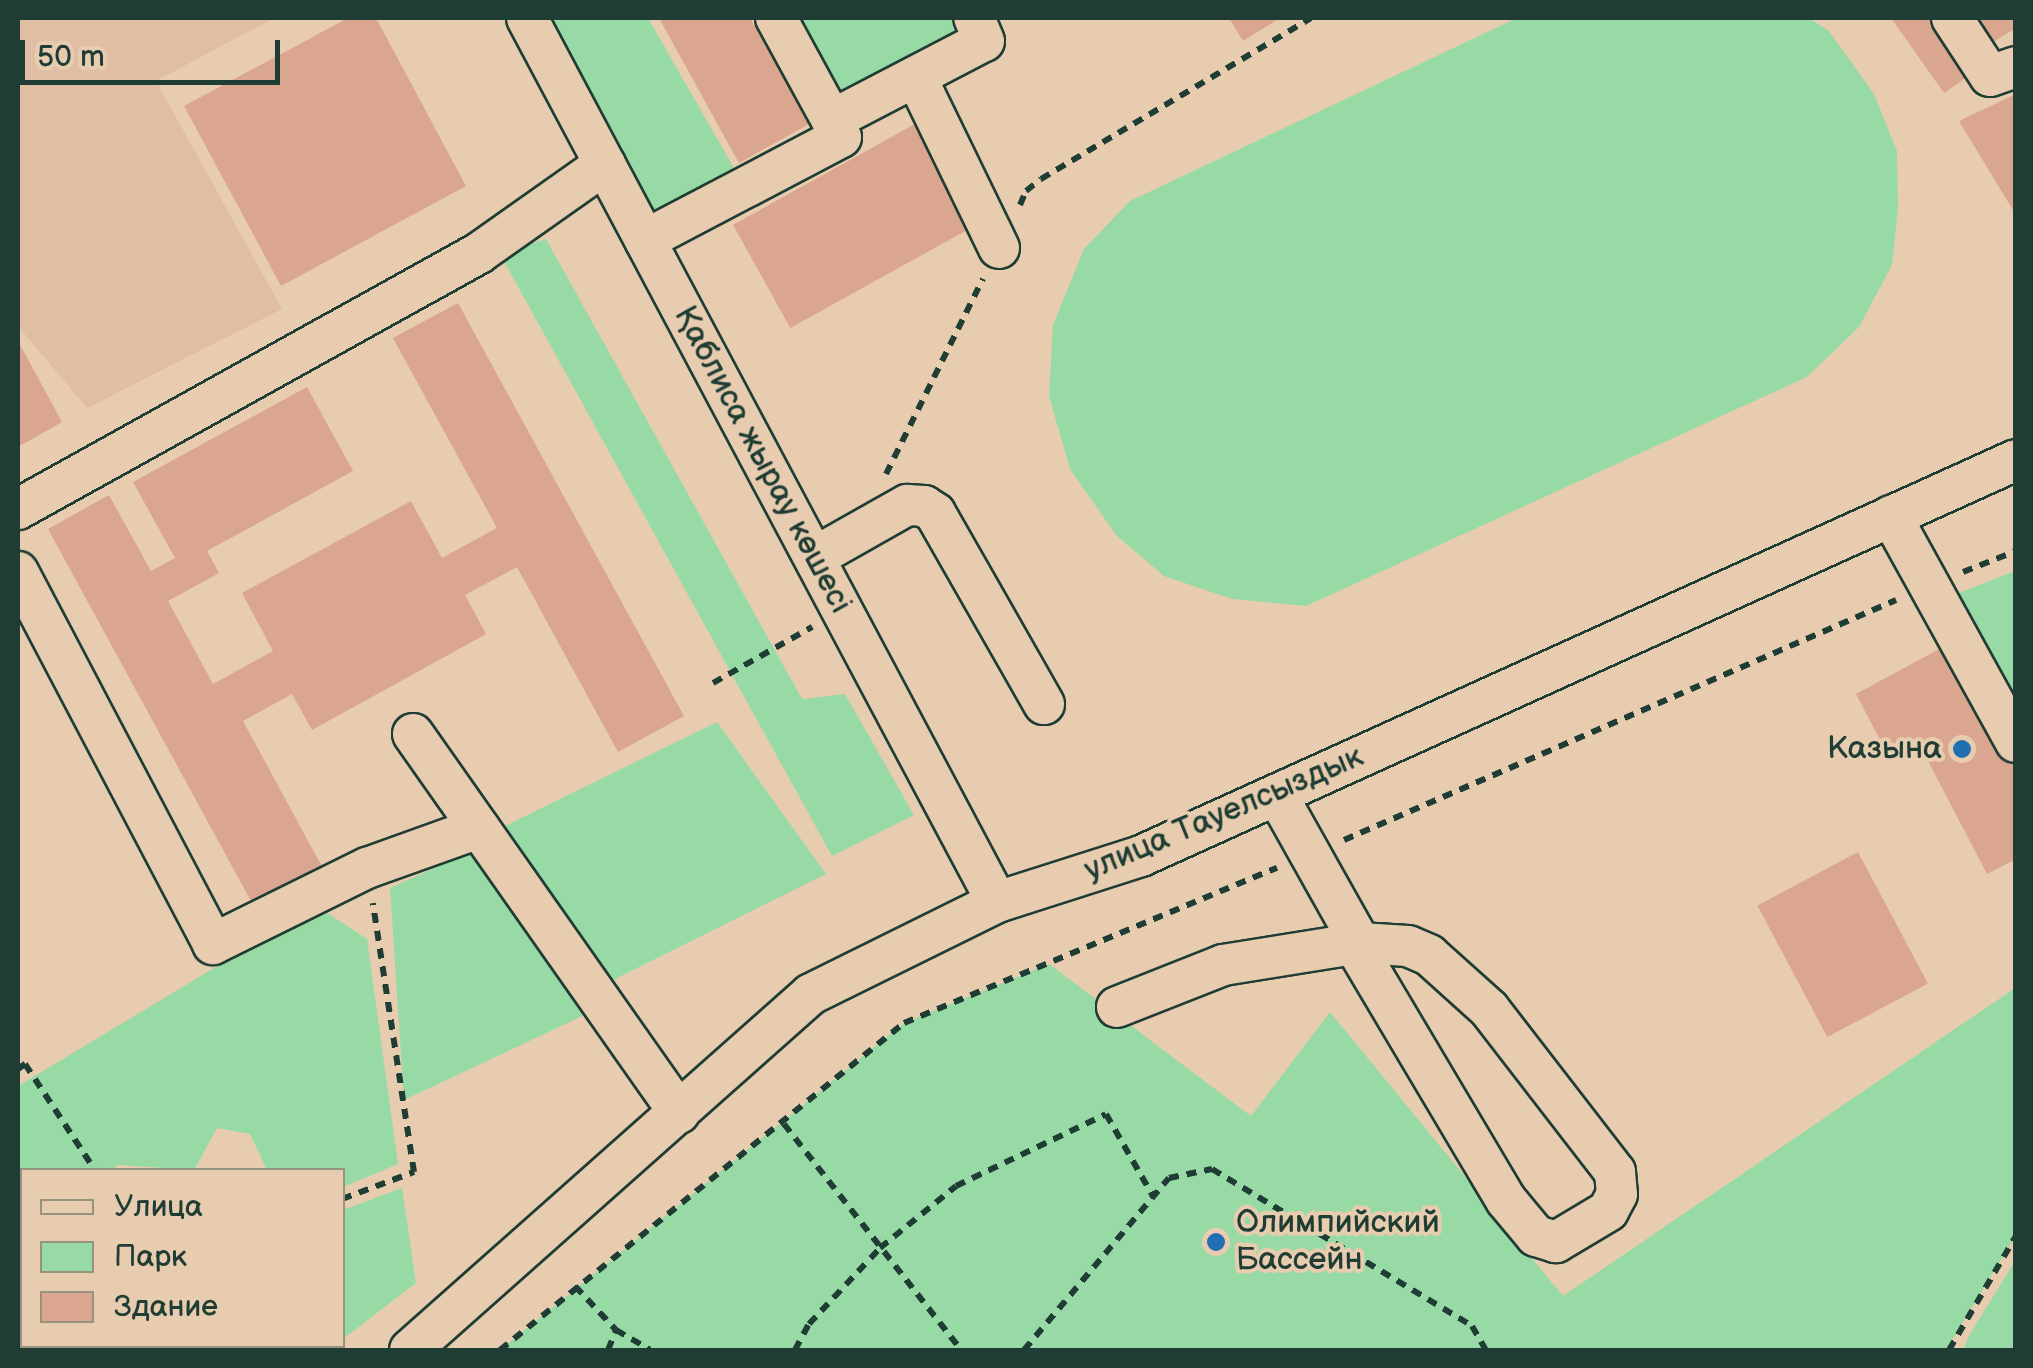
<!DOCTYPE html>
<html>
<head>
<meta charset="utf-8">
<style>
  body { margin:0 }
  #map { position:relative; width:2033px; height:1368px; overflow:hidden; background:#e8ccaf; font-family:"Balsamiq Sans",sans-serif }
  div>[style] { position:absolute }
  .built>* { inset:0; background:#e0bea3 }
  .green>* { inset:0; background:#98daa5 }
  .building>* { inset:0; background:#daa68f; transform-origin:0 0 }
  .path>* { height:6px; margin-top:-3px; transform-origin:0; background:repeating-linear-gradient(90deg,#1f3d34 0 10px,transparent 0 18px) }
  .roads { filter:drop-shadow(2px 0 #1f3d34) drop-shadow(-2px 0 #1f3d34) drop-shadow(0 2px #1f3d34) drop-shadow(0 -2px #1f3d34) }
  .minor>* { height:40px; margin:-20px; padding:0 20px; transform-origin:20px; border-radius:20px; background:#e8ccaf }
  .dots>* { width:28px; height:28px; translate:-50% -50%; box-sizing:border-box; border:5px solid #e8ccaf; border-radius:50% }
  span { translate:-50% -50%; white-space:nowrap; text-align:center; line-height:1.15; -webkit-text-stroke:8px #e8ccaf; paint-order:stroke }
  .street-label { font-size:32px; color:#1f3d34 }
  .poi-label { font-size:32px; color:#1f3d34 }
  .right { translate:-100% -50%; text-align:right }
  .left { translate:0 -50%; text-align:left }
  .frame { position:absolute; inset:0; border:20px solid #1f3d34; pointer-events:none }
  .legend { position:absolute; left:20px; top:1168px; width:325px; height:180px; box-sizing:border-box; background:#e8ccaf; border:2px solid #98937e; margin:0; padding:12px 18px; list-style:none; font-size:30px; color:#1f3d34 }
  .legend li { display:flex; align-items:center; gap:20px; height:50px }
  .legend b { width:50px; border:2px solid #98937e }
  .scale { position:absolute; left:20px; top:40px; width:260px; height:45px; box-sizing:border-box; border:5px solid #1f3d34; border-top:0; padding-left:12px; font-size:30px; line-height:35px; white-space:nowrap; color:#1f3d34; -webkit-text-stroke:8px #e8ccaf; paint-order:stroke }
</style>
</head>
<body>
<div id="map">
  <div class="built">
    <div style="clip-path:polygon(18px 18px,274px 18px,156px 81px,282px 309px,87px 408px,18px 326px)"></div>
  </div>
  <div class="green">
    <div style="clip-path:polygon(551px 18px,648px 18px,750px 196px,671px 247px)"></div>
    <div style="clip-path:polygon(790px 18px,955px 18px,965px 37px,840px 106px)"></div>
    <div style="clip-path:polygon(1517px 18px,1809px 18px,1829px 31px,1874px 94px,1897px 151px,1898px 207px,1892px 265px,1859px 327px,1807px 377px,1306px 606px,1232px 599px,1164px 576px,1116px 535px,1070px 469px,1049px 396px,1053px 325px,1084px 249px,1130px 201px)"></div>
    <div style="clip-path:polygon(546px 239px,802px 699px,845px 694px,914px 815px,832px 856px,500px 254px)"></div>
    <div style="clip-path:polygon(2015px 571px,2015px 716px,1951px 596px)"></div>
    <div style="clip-path:polygon(717px 722px,826px 874px,603px 985px,503px 827px)"></div>
    <div style="clip-path:polygon(476px 849px,589px 1013px,404px 1100px,390px 888px)"></div>
    <div style="clip-path:polygon(317px 906px,367px 939px,398px 1164px,343px 1187px,342px 1170px,267px 1170px,250px 1134px,217px 1128px,194px 1170px,118px 1165px,111px 1170px,22px 1170px,22px 1188px,18px 1186px,18px 1086px)"></div>
    <div style="clip-path:polygon(1049px 964px,1251px 1116px,1330px 1012px,1563px 1296px,2015px 988px,2015px 1237px,1946px 1350px,500px 1350px,904px 1023px)"></div>
    <div style="clip-path:polygon(402px 1188px,416px 1283px,343px 1339px,343px 1210px)"></div>
    <div style="clip-path:polygon(2015px 1261px,2015px 1350px,1963px 1350px,1970px 1334px)"></div>
  </div>
  <div class="building">
    <div style="clip-path:polygon(348px 18px,376px 18px,466px 186px,281px 286px,184px 106px)"></div>
    <div style="clip-path:polygon(659px 18px,750px 18px,809px 124px,739px 163px)"></div>
    <div style="clip-path:polygon(1229px 18px,1280px 18px,1243px 41px)"></div>
    <div style="clip-path:polygon(1891px 18px,1939px 18px,1976px 71px,1944px 93px)"></div>
    <div style="clip-path:polygon(1966px 18px,2016px 18px,2016px 28px,1985px 47px)"></div>
    <div style="clip-path:polygon(2016px 94px,2016px 215px,1959px 121px)"></div>
    <div style="left:915px;top:124px;width:118px;height:208px;rotate:61deg"></div>
    <div style="clip-path:polygon(458px 303px,684px 716px,618px 752px,517px 567px,465px 595px,486px 634px,312px 730px,292px 694px,243px 721px,326px 874px,257px 912px,48px 529px,109px 495px,151px 571px,175px 558px,133px 482px,307px 387px,353px 471px,207px 551px,219px 573px,168px 601px,213px 684px,273px 651px,242px 593px,411px 501px,442px 558px,497px 528px,393px 338px)"></div>
    <div style="clip-path:polygon(18px 341px,62px 422px,18px 447px)"></div>
    <div style="clip-path:polygon(1954px 641px,2016px 757px,2016px 859px,1987px 874px,1916px 738px,1887px 753px,1856px 694px)"></div>
    <div style="left:1858px;top:852px;width:149px;height:114px;rotate:62deg"></div>
  </div>
  <div class="path">
    <div style="left:1020px;top:205px;width:15px;rotate:-67deg"></div>
    <div style="left:1026px;top:191px;width:19px;rotate:-39deg"></div>
    <div style="left:1041px;top:179px;width:314px;rotate:-30.8deg"></div>
    <div style="left:886px;top:474px;width:218px;rotate:-63.6deg"></div>
    <div style="left:1963px;top:572px;width:57px;rotate:-21.6deg"></div>
    <div style="left:713px;top:683px;width:114px;rotate:-29.5deg"></div>
    <div style="left:1344px;top:840px;width:602px;rotate:-23.5deg"></div>
    <div style="left:18px;top:1069px;width:9px;rotate:-36deg"></div>
    <div style="left:25px;top:1064px;width:127px;rotate:56.6deg"></div>
    <div style="left:784px;top:1124px;width:287px;rotate:51.9deg"></div>
    <div style="left:342px;top:1199px;width:77px;rotate:-20.6deg"></div>
    <div style="left:414px;top:1172px;width:272px;rotate:-98.7deg"></div>
    <div style="left:575px;top:1286px;width:60px;rotate:47deg"></div>
    <div style="left:616px;top:1330px;width:39px;rotate:30deg"></div>
    <div style="left:18px;top:1326px;width:6px;rotate:51deg"></div>
    <div style="left:37px;top:1346px;width:6px;rotate:39deg"></div>
    <div style="left:155px;top:1350px;width:4px;rotate:-90deg"></div>
    <div style="left:500px;top:1350px;width:520px;rotate:-38.99deg"></div>
    <div style="left:904px;top:1023px;width:404px;rotate:-22.6deg"></div>
    <div style="left:608px;top:1350px;width:22px;rotate:-68deg"></div>
    <div style="left:795px;top:1350px;width:30px;rotate:-62deg"></div>
    <div style="left:809px;top:1324px;width:104px;rotate:-46.9deg"></div>
    <div style="left:880px;top:1248px;width:98px;rotate:-39.2deg"></div>
    <div style="left:956px;top:1186px;width:166px;rotate:-25.6deg"></div>
    <div style="left:1106px;top:1114px;width:95px;rotate:60.2deg"></div>
    <div style="left:1024px;top:1350px;width:225px;rotate:-49.9deg"></div>
    <div style="left:1169px;top:1178px;width:44px;rotate:-11.8deg"></div>
    <div style="left:1212px;top:1169px;width:304px;rotate:31.1deg"></div>
    <div style="left:1472px;top:1326px;width:28px;rotate:60deg"></div>
    <div style="left:1949px;top:1350px;width:132px;rotate:-59.6deg"></div>
  </div>
  <div class="roads">
    <div class="minor">
      <div style="left:527px;top:18px;width:1001px;rotate:62deg"></div>
      <div style="left:1952px;top:18px;width:69px;rotate:56.8deg"></div>
      <div style="left:1990px;top:76px;width:28px;rotate:-19deg"></div>
      <div style="left:916px;top:77px;width:190px;rotate:64.1deg"></div>
      <div style="left:832px;top:120px;width:171px;rotate:-27.5deg"></div>
      <div style="left:984px;top:41px;width:25px;rotate:-113deg"></div>
      <div style="left:645px;top:240px;width:221px;rotate:-27.7deg"></div>
      <div style="left:841px;top:137px;width:136px;rotate:-118.6deg"></div>
      <div style="left:18px;top:509px;width:527px;rotate:-29.04deg"></div>
      <div style="left:479px;top:253px;width:154px;rotate:-35.2deg"></div>
      <div style="left:1891px;top:516px;width:258px;rotate:61.1deg"></div>
      <div style="left:815px;top:557px;width:106px;rotate:-29.5deg"></div>
      <div style="left:907px;top:505px;width:17px;rotate:3deg"></div>
      <div style="left:924px;top:506px;width:13px;rotate:32deg"></div>
      <div style="left:935px;top:513px;width:220px;rotate:60.3deg"></div>
      <div style="left:18px;top:572px;width:420px;rotate:62.3deg"></div>
      <div style="left:213px;top:944px;width:172px;rotate:-26.3deg"></div>
      <div style="left:367px;top:868px;width:119px;rotate:-19.7deg"></div>
      <div style="left:413px;top:734px;width:463px;rotate:54.9deg"></div>
      <div style="left:1360px;top:943px;width:48px;rotate:3.6deg"></div>
      <div style="left:1408px;top:946px;width:23px;rotate:23deg"></div>
      <div style="left:1429px;top:955px;width:81px;rotate:42deg"></div>
      <div style="left:1489px;top:1009px;width:206px;rotate:52.3deg"></div>
      <div style="left:1615px;top:1172px;width:22px;rotate:85deg"></div>
      <div style="left:1617px;top:1194px;width:19px;rotate:118deg"></div>
      <div style="left:1608px;top:1211px;width:61px;rotate:149.2deg"></div>
      <div style="left:1556px;top:1242px;width:21px;rotate:-163deg"></div>
      <div style="left:1536px;top:1236px;width:47px;rotate:-129.8deg"></div>
      <div style="left:1506px;top:1200px;width:292px;rotate:-120.7deg"></div>
      <div style="left:1357px;top:949px;width:7px;rotate:-63deg"></div>
      <div style="left:1117px;top:1007px;width:114px;rotate:-21.6deg"></div>
      <div style="left:1223px;top:965px;width:139px;rotate:-9.1deg"></div>
      <div style="left:1360px;top:943px;width:170px;rotate:-119.3deg"></div>
      <div style="left:410px;top:1350px;width:536px;rotate:-41.6deg"></div>
      <div style="left:811px;top:994px;width:208px;rotate:-26.3deg"></div>
      <div style="left:997px;top:902px;width:151px;rotate:-17.7deg"></div>
      <div style="left:1141px;top:856px;width:960px;rotate:-24.35deg"></div>
    </div>
  </div>
  <div class="dots">
    <div style="left:1962px;top:749px;background:#1f6fb2"></div>
    <div style="left:1216px;top:1242px;background:#1f6fb2"></div>
  </div>
  <div class="street-label">
    <span style="left:762px;top:460px;rotate:62deg">Қаблиса жырау көшесі</span>
    <span style="left:1224px;top:814px;rotate:-23deg">улица Тауелсыздык</span>
  </div>
  <div class="poi-label">
    <span class="right" style="left:1942px;top:749px">Казына</span>
    <span class="left" style="left:1236px;top:1242px">Олимпийский<br>Бассейн</span>
  </div>
  <div class="frame"></div>
  <ul class="legend">
  <li><b style="height:12px;background:#e8ccaf"></b>Улица</li>
  <li><b style="height:28px;background:#98daa5"></b>Парк</li>
  <li><b style="height:28px;background:#daa68f"></b>Здание</li>
  </ul>
  <div class="scale">50 m</div>
</div>
</body>
</html>
